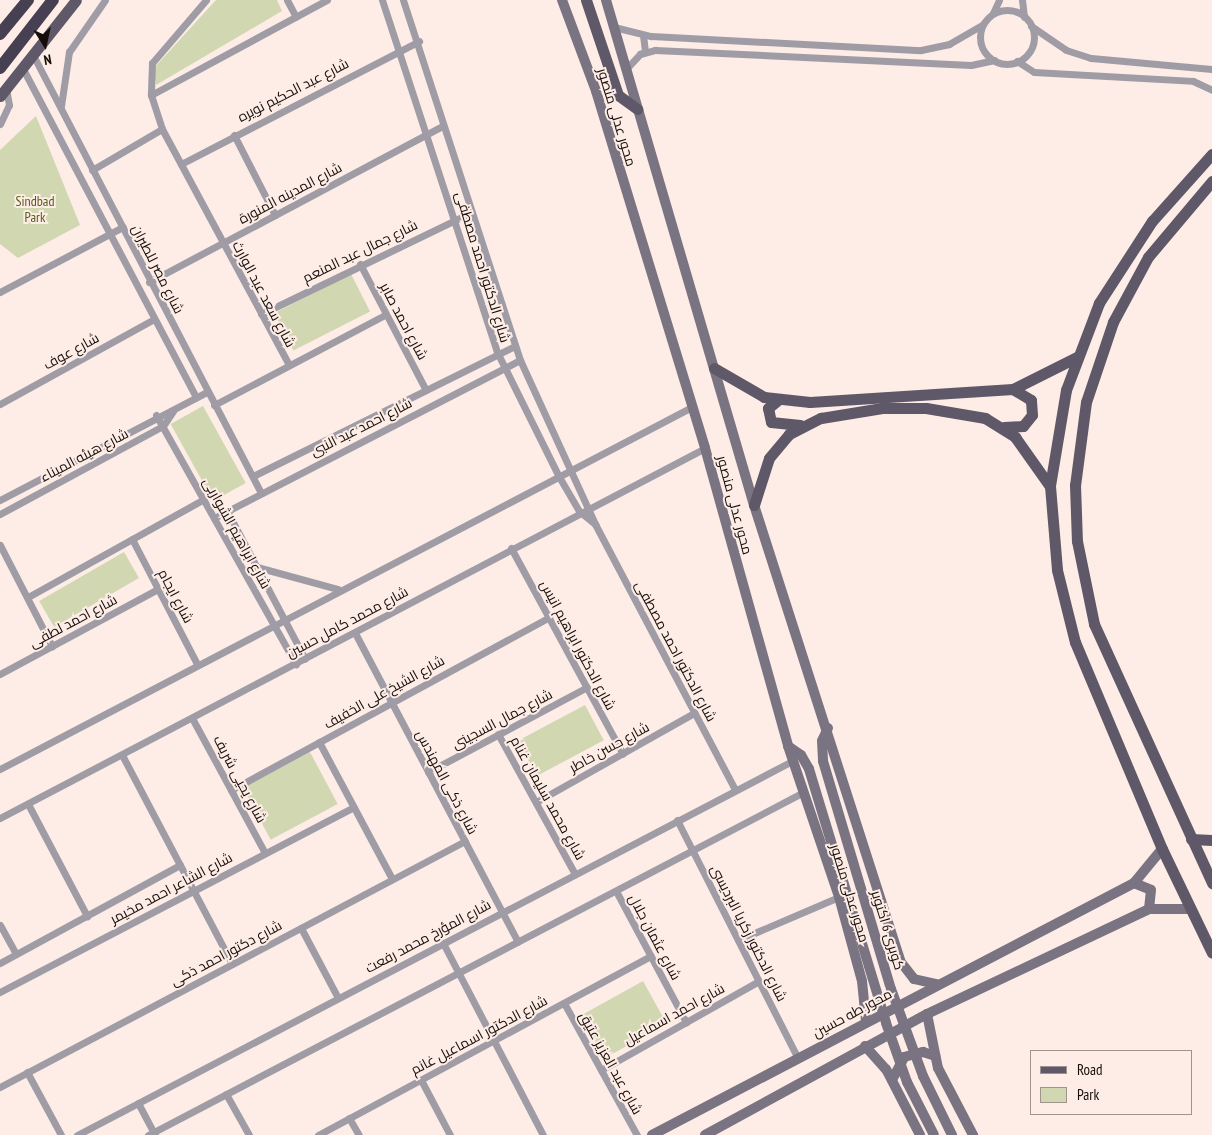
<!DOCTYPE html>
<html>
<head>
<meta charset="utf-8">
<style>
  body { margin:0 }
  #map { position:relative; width:1212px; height:1135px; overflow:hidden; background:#fdede6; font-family:"PT Sans Narrow",Cairo,sans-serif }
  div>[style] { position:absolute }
  .green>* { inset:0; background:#d1d8b1; transform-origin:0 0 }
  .street>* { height:7px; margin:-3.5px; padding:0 3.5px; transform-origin:3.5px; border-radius:3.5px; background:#a09ca6 }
  .street>.ring { margin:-3.5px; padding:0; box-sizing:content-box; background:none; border:7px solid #a09ca6; border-radius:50% }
  .secondary>* { height:10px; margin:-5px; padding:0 5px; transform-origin:5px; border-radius:5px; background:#7a7482 }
  .primary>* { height:11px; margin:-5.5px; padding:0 5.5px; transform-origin:5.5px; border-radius:5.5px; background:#5e5869 }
  .highway>* { height:12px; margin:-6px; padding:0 6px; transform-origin:6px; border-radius:6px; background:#474053 }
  span { translate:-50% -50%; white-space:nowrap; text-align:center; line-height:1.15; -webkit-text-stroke:4px #fdede6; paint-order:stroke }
  .street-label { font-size:14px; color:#150d09 }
  .park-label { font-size:14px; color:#545c17 }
  .legend { position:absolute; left:1030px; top:1050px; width:162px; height:65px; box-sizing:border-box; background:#fdede6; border:1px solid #a0938e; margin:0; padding:6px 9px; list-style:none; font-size:15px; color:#150d09 }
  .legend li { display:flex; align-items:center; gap:10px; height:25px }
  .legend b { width:25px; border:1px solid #a0938e }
  .north { position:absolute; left:20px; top:20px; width:50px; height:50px; -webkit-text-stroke:4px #fdede6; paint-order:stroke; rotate:170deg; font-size:14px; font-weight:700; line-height:20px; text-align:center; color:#150d09 }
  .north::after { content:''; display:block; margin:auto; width:18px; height:22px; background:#150d09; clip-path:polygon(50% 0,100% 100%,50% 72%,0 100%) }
</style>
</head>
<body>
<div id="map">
  <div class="green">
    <div style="clip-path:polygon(216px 0,277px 0,282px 11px,156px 85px,153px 69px)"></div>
    <div style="clip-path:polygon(36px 116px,80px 225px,18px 258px,0 244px,0 150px)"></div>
    <div style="left:351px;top:274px;width:42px;height:86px;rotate:63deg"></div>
    <div style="left:203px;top:406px;width:88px;height:37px;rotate:61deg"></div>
    <div style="left:124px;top:552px;width:30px;height:98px;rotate:60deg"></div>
    <div style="left:585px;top:705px;width:40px;height:76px;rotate:62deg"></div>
    <div style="left:310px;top:752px;width:59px;height:76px;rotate:62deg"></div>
    <div style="left:643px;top:981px;width:49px;height:71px;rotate:61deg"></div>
  </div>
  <div class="street">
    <div style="left:206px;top:0;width:83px;rotate:130.6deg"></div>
    <div style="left:152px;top:63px;width:32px;rotate:92deg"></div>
    <div style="left:151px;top:95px;width:36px;rotate:72deg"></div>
    <div style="left:162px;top:129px;width:268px;rotate:61.7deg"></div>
    <div style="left:287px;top:0;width:19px;rotate:62deg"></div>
    <div style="left:382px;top:0;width:373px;rotate:71.9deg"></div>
    <div style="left:498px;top:354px;width:135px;rotate:63.6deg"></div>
    <div style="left:558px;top:475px;width:42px;rotate:59.7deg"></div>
    <div style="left:579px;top:511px;width:21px;rotate:39deg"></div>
    <div style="left:403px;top:0;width:379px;rotate:72deg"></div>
    <div style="left:520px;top:360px;width:180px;rotate:65.4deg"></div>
    <div style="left:595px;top:524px;width:300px;rotate:62.2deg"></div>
    <div style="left:1022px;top:0;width:17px;rotate:83deg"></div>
    <div class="ring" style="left:980px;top:10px;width:47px;height:47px"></div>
    <div style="left:993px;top:13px;width:14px;rotate:-65deg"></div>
    <div style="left:1031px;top:26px;width:42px;rotate:34.4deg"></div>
    <div style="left:1066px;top:50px;width:26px;rotate:18deg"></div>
    <div style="left:1091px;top:58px;width:121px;rotate:5.2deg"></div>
    <div style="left:614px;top:27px;width:38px;rotate:14deg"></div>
    <div style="left:651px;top:36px;width:270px;rotate:3deg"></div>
    <div style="left:921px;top:50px;width:29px;rotate:-12deg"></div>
    <div style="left:949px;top:44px;width:39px;rotate:-30deg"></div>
    <div style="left:643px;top:35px;width:17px;rotate:83deg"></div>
    <div style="left:33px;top:55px;width:494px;rotate:62.5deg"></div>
    <div style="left:1017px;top:61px;width:20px;rotate:33deg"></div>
    <div style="left:1034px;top:72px;width:159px;rotate:3.2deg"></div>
    <div style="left:1193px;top:81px;width:21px;rotate:25deg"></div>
    <div style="left:23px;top:69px;width:371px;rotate:62.2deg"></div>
    <div style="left:626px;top:69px;width:21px;rotate:-47deg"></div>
    <div style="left:640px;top:54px;width:16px;rotate:-15deg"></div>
    <div style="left:655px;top:50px;width:316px;rotate:2.7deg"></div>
    <div style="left:971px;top:65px;width:24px;rotate:-12deg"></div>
    <div style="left:151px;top:95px;width:200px;rotate:-28.4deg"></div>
    <div style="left:61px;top:106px;width:55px;rotate:-81.6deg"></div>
    <div style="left:69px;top:52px;width:63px;rotate:-55.3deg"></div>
    <div style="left:0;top:124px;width:21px;rotate:-65deg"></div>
    <div style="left:9px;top:105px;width:17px;rotate:-100deg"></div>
    <div style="left:234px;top:135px;width:90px;rotate:62.9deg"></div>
    <div style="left:181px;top:164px;width:268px;rotate:-27.3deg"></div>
    <div style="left:92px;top:170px;width:81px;rotate:-30.4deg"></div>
    <div style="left:360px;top:264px;width:142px;rotate:62.4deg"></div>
    <div style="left:149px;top:282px;width:333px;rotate:-28deg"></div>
    <div style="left:0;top:292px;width:139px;rotate:-27.9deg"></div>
    <div style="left:261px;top:314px;width:234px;rotate:-25.8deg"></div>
    <div style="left:0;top:404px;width:176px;rotate:-28.9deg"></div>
    <div style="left:214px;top:405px;width:193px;rotate:-27.8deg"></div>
    <div style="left:156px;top:415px;width:286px;rotate:60.7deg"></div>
    <div style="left:253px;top:476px;width:292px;rotate:-26.4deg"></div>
    <div style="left:0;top:500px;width:233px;rotate:-27.6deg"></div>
    <div style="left:227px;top:511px;width:167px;rotate:62.2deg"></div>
    <div style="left:0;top:514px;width:185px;rotate:-28.4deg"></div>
    <div style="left:163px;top:426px;width:18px;rotate:-56deg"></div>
    <div style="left:214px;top:518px;width:344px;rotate:-27.3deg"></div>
    <div style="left:132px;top:539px;width:141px;rotate:62.5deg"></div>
    <div style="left:0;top:545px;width:114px;rotate:62.8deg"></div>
    <div style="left:511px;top:548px;width:234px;rotate:61.5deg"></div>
    <div style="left:257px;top:567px;width:84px;rotate:15.2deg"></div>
    <div style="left:28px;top:597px;width:201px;rotate:-29.1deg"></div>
    <div style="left:355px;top:633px;width:349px;rotate:62.2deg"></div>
    <div style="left:0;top:674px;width:179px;rotate:-28.3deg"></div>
    <div style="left:192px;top:718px;width:153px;rotate:61.6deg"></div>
    <div style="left:498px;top:734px;width:160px;rotate:61.2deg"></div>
    <div style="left:319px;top:742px;width:155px;rotate:61.9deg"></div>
    <div style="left:122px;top:755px;width:236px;rotate:62.2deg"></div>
    <div style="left:0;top:769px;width:781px;rotate:-27.62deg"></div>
    <div style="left:428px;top:772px;width:180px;rotate:-28.1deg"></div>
    <div style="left:231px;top:790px;width:362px;rotate:-28.5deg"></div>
    <div style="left:536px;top:802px;width:181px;rotate:-29.4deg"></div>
    <div style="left:28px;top:804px;width:127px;rotate:62.2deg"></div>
    <div style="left:0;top:818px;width:796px;rotate:-27.69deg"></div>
    <div style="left:677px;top:820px;width:267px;rotate:63.1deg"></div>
    <div style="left:616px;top:891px;width:149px;rotate:61.9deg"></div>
    <div style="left:0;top:925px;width:33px;rotate:61deg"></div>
    <div style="left:301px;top:928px;width:79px;rotate:62.1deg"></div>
    <div style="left:738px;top:940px;width:110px;rotate:-23.1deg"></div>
    <div style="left:443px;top:943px;width:216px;rotate:62.5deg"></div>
    <div style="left:0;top:963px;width:205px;rotate:-28.6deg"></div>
    <div style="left:0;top:992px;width:399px;rotate:-27.6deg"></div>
    <div style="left:564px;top:1003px;width:151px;rotate:61.1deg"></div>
    <div style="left:601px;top:1070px;width:181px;rotate:-29.4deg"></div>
    <div style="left:27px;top:1072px;width:72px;rotate:61.6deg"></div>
    <div style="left:421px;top:1080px;width:62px;rotate:62.2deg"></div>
    <div style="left:0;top:1087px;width:526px;rotate:-27.88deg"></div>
    <div style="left:226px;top:1094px;width:47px;rotate:60.7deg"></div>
    <div style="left:138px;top:1103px;width:36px;rotate:62deg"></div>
    <div style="left:349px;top:1118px;width:20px;rotate:60deg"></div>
    <div style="left:77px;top:1135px;width:807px;rotate:-27.61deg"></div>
    <div style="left:148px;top:1135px;width:738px;rotate:-27.61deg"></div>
    <div style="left:318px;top:1135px;width:378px;rotate:-28.3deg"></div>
  </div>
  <div class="secondary">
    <div style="left:562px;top:0;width:97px;rotate:69.5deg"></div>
    <div style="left:596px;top:91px;width:373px;rotate:73deg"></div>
    <div style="left:705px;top:448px;width:309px;rotate:74.4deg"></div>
    <div style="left:788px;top:746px;width:159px;rotate:71.3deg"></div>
    <div style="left:839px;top:897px;width:87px;rotate:74.7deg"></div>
    <div style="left:862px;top:981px;width:40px;rotate:84.3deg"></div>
    <div style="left:606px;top:0;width:526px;rotate:73.67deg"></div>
    <div style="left:754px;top:505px;width:479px;rotate:72.2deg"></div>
    <div style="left:900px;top:961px;width:23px;rotate:52deg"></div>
    <div style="left:914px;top:979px;width:23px;rotate:13deg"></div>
    <div style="left:828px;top:728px;width:14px;rotate:115deg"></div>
    <div style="left:822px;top:741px;width:20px;rotate:87deg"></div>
    <div style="left:823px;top:761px;width:238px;rotate:73.4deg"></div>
    <div style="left:891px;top:989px;width:93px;rotate:69.8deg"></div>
    <div style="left:923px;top:1076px;width:66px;rotate:63.8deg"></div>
    <div style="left:788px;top:746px;width:16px;rotate:35deg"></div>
    <div style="left:801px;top:755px;width:16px;rotate:60deg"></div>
    <div style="left:809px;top:769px;width:265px;rotate:73.1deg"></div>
    <div style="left:886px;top:1023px;width:63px;rotate:70.4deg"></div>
    <div style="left:907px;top:1082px;width:59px;rotate:63deg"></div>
    <div style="left:1134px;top:883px;width:18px;rotate:22deg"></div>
    <div style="left:1151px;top:890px;width:19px;rotate:96deg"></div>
    <div style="left:927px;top:1014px;width:55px;rotate:78.5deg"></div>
    <div style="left:938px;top:1068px;width:76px;rotate:62.4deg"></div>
    <div style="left:865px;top:1046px;width:31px;rotate:48deg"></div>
    <div style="left:886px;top:1069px;width:74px;rotate:62.7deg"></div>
    <div style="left:892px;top:1080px;width:26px;rotate:-62deg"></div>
    <div style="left:904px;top:1057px;width:20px;rotate:-15deg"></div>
    <div style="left:923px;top:1052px;width:13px;rotate:18deg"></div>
    <div style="left:652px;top:1135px;width:544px;rotate:-27.6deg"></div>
    <div style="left:1134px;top:883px;width:44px;rotate:-50.5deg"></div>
    <div style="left:705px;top:1135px;width:253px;rotate:-28.6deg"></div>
    <div style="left:927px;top:1014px;width:246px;rotate:-25.3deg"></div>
    <div style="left:1149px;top:909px;width:42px"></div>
  </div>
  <div class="primary">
    <div style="left:586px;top:0;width:100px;rotate:71.4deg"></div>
    <div style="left:618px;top:95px;width:24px;rotate:36deg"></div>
    <div style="left:0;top:96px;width:122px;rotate:-51.6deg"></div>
    <div style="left:1212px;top:154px;width:90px;rotate:131.8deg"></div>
    <div style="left:1152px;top:221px;width:98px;rotate:122.9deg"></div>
    <div style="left:1099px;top:303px;width:93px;rotate:110.8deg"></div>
    <div style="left:1066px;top:390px;width:97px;rotate:99.5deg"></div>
    <div style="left:1050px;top:486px;width:84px;rotate:85.2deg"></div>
    <div style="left:1057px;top:570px;width:74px;rotate:76deg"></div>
    <div style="left:1075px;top:642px;width:225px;rotate:67.2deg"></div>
    <div style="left:1162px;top:849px;width:115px;rotate:64.3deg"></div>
    <div style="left:1212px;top:181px;width:99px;rotate:130.1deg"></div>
    <div style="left:1148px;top:257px;width:74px;rotate:118.3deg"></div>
    <div style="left:1113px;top:322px;width:84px;rotate:108.6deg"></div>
    <div style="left:1086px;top:402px;width:84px;rotate:97.5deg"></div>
    <div style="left:1075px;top:485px;width:56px;rotate:88deg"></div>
    <div style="left:1077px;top:541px;width:85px;rotate:78.4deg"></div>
    <div style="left:1094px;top:624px;width:285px;rotate:65.5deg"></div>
    <div style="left:714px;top:368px;width:58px;rotate:30.1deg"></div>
    <div style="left:764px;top:397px;width:46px;rotate:6.2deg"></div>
    <div style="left:810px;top:402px;width:203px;rotate:-3.7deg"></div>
    <div style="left:1013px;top:389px;width:72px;rotate:-26.6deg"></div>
    <div style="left:778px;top:400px;width:13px;rotate:141deg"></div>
    <div style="left:768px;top:408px;width:14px;rotate:78deg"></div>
    <div style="left:771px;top:422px;width:29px;rotate:6deg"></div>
    <div style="left:1004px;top:427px;width:19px;rotate:-3deg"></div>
    <div style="left:1023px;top:426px;width:14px;rotate:-51deg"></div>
    <div style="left:1032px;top:415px;width:15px;rotate:-94deg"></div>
    <div style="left:1031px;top:400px;width:21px;rotate:-149deg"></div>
    <div style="left:754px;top:505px;width:49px;rotate:-72.3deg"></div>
    <div style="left:769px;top:458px;width:31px;rotate:-50deg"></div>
    <div style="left:789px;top:434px;width:36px;rotate:-27deg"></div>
    <div style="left:821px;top:418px;width:62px;rotate:-9.3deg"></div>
    <div style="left:882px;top:408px;width:44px"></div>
    <div style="left:926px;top:408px;width:60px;rotate:9.6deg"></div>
    <div style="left:985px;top:418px;width:36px;rotate:32deg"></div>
    <div style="left:1015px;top:437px;width:59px;rotate:54.7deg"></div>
    <div style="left:1191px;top:839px;width:21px;rotate:3deg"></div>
  </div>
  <div class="highway">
    <div style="left:0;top:34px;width:44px;rotate:-50.5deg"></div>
    <div style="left:0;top:68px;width:86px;rotate:-52.1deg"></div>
  </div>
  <div class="street-label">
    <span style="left:293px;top:90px;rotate:-27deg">شارع عبد الحكيم نويره</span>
    <span style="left:617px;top:117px;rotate:73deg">محور عدلى منصور</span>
    <span style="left:290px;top:193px;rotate:-28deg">شارع المدينه المنورة</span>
    <span style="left:360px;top:251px;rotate:-26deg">شارع جمال عبد المنعم</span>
    <span style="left:483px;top:267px;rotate:73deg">شارع الدكتور احمد مصطفى</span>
    <span style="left:158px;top:269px;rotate:63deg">شارع مصر للطيران</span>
    <span style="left:264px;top:294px;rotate:62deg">شارع سعد عبد الوارث</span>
    <span style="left:404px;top:321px;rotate:62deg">شارع احمد صابر</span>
    <span style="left:71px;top:351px;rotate:-29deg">شارع عوف</span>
    <span style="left:361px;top:427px;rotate:-27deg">شارع احمد عبد النبى</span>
    <span style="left:84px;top:455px;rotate:-28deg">شارع هيئه الميناء</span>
    <span style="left:735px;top:505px;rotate:75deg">محور عدلى منصور</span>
    <span style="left:237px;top:533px;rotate:61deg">شارع ابراهيم الشواربى</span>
    <span style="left:176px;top:596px;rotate:62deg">شارع ايجام</span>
    <span style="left:73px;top:621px;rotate:-28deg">شارع احمد لطفى</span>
    <span style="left:347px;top:622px;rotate:-28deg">شارع محمد كامل حسين</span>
    <span style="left:578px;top:645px;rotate:62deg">شارع الدكتور ابراهيم انيس</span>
    <span style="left:676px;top:651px;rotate:62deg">شارع الدكتور احمد مصطفى</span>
    <span style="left:384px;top:692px;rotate:-29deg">شارع الشيخ على الخفيف</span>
    <span style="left:502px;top:719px;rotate:-28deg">شارع جمال السجينى</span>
    <span style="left:609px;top:747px;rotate:-29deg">شارع حسن خاطر</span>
    <span style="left:240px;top:779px;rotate:62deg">شارع يحيى شريف</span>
    <span style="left:447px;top:782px;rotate:62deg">شارع ذكى المهندس</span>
    <span style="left:548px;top:798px;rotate:61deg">شارع محمد سليمان غنام</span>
    <span style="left:171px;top:888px;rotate:-28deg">شارع الشاعر احمد مخيمر</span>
    <span style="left:850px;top:893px;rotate:73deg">محور عدلى منصور</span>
    <span style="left:888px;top:930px;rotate:73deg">كوبرى 6 اكتوبر</span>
    <span style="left:749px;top:933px;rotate:63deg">شارع الدكتور زكريا البرديسى</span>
    <span style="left:428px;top:936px;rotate:-28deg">شارع المؤرخ محمد رفعت</span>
    <span style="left:655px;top:937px;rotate:62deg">شارع عثمان جلال</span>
    <span style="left:226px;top:953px;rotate:-28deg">شارع دكتور احمد ذكى</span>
    <span style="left:852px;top:1013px;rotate:-28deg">محور طه حسين</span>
    <span style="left:674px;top:1014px;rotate:-29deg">شارع احمد اسماعيل</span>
    <span style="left:479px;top:1035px;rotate:-28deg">شارع الدكتور اسماعيل غانم</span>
    <span style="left:611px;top:1063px;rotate:61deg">شارع عبد العزيز عتيق</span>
  </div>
  <div class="park-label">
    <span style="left:35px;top:209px">Sindbad<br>Park</span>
  </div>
  <ul class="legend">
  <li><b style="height:6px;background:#5e5869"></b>Road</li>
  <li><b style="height:14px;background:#d1d8b1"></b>Park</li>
  </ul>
  <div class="north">N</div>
</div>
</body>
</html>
